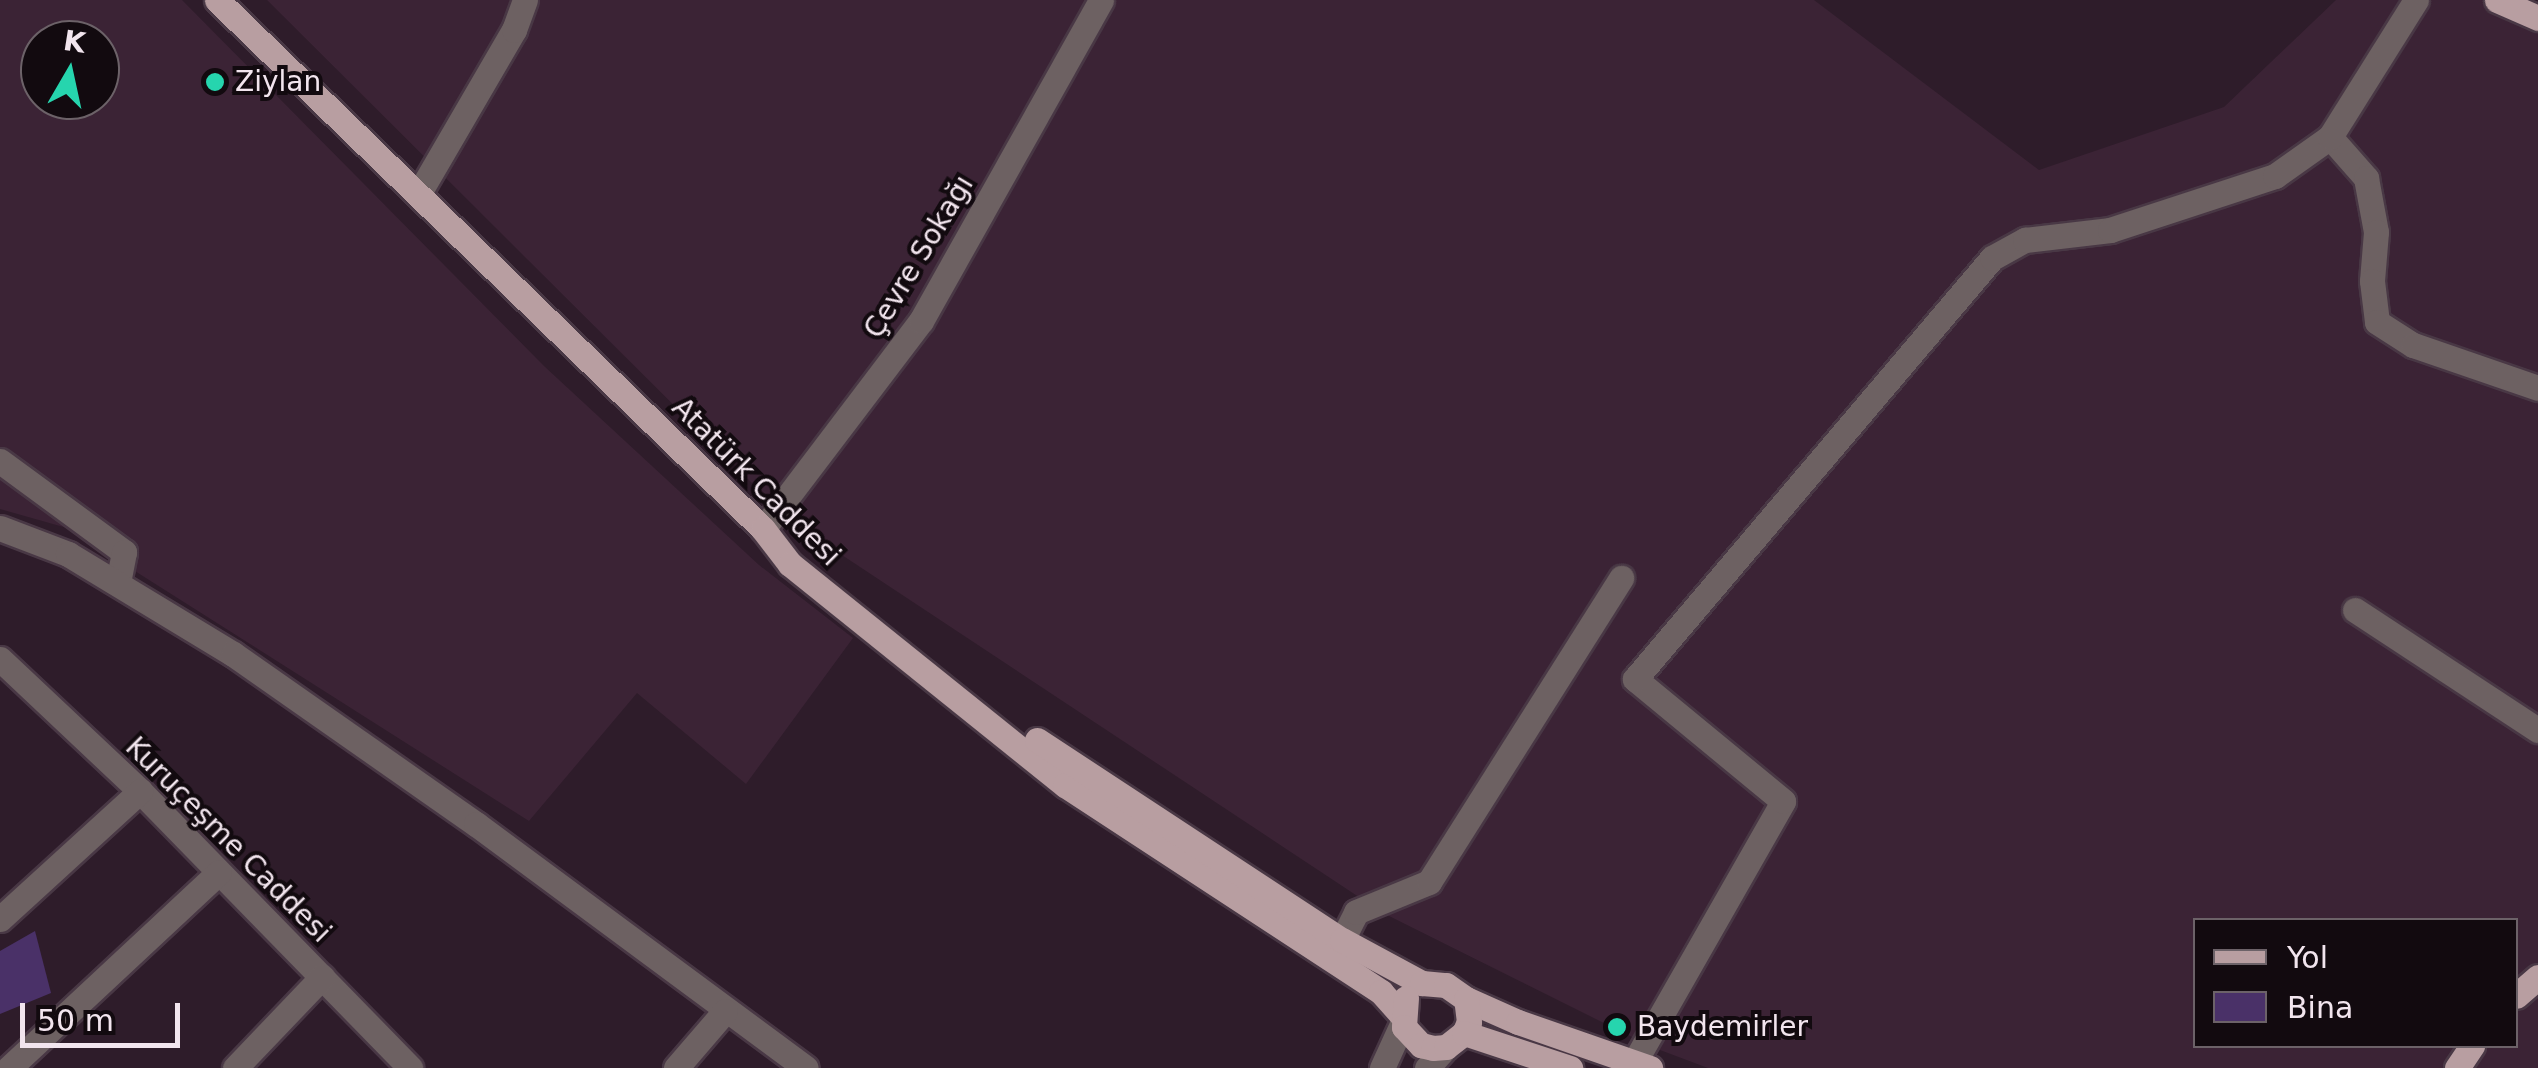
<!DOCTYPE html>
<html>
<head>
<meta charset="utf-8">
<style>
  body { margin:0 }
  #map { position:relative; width:2538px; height:1068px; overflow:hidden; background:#2e1c2a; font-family:"DejaVu Sans",sans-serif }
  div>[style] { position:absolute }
  .built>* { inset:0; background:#3b2335 }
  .building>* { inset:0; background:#4a3168 }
  .roads { filter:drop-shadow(2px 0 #493845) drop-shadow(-2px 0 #493845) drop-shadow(0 2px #493845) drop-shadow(0 -2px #493845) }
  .minor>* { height:25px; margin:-12.5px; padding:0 12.5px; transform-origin:12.5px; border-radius:12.5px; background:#6d6162 }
  .major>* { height:25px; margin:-12.5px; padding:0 12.5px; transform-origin:12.5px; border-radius:12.5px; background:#b89ea1 }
  .dots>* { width:28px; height:28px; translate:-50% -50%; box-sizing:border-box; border:5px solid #120a0f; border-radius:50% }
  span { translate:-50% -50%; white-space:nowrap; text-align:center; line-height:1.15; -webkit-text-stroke:8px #120a0f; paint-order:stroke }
  .poi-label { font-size:28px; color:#f2e5ee }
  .left { translate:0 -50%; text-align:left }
  .street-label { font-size:28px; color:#f2e5ee }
  .legend { position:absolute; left:2193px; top:918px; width:325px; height:130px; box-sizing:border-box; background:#120a0f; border:2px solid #6c6268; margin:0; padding:12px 18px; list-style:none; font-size:30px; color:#f2e5ee }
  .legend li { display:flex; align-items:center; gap:20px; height:50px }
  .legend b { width:50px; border:2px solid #6c6268 }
  .north { position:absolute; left:20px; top:20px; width:100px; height:100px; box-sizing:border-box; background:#120a0f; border:2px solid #6c6268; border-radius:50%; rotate:9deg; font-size:28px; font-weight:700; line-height:40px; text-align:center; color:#f2e5ee }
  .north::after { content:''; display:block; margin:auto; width:35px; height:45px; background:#26d5ae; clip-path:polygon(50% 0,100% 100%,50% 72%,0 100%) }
  .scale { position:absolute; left:20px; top:1003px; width:160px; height:45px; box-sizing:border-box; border:5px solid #f2e5ee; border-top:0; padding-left:12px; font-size:30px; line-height:35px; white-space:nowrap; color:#f2e5ee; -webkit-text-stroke:8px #120a0f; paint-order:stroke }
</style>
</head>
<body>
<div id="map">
  <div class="built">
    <div style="clip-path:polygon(evenodd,0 0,182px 0,544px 366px,759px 565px,853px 638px,746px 784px,637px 693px,529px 821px,67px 528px,0 509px,0 0,40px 40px,100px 40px,100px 100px,40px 100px,40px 40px)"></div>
    <div style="clip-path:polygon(evenodd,267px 0,1814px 0,2039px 170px,2224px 107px,2336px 0,2486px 0,2538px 24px,2538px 1068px,1708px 1068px,1652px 1047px,1383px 913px,789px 520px,267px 0,2196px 920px,2516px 920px,2516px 1046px,2196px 1046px,2196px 920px)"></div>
  </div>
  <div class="building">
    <div style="clip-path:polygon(35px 931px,51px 993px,0 1014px,0 951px)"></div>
  </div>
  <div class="roads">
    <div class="minor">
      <div style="left:2330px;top:137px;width:55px;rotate:48.7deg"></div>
      <div style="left:2366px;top:178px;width:55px;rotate:79.5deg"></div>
      <div style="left:2376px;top:232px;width:49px;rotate:94.7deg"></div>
      <div style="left:2372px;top:281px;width:41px;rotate:83deg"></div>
      <div style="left:2377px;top:322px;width:43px;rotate:32.6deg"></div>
      <div style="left:2413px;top:345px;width:132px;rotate:19deg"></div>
      <div style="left:419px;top:193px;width:189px;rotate:-59.8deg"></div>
      <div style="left:514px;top:30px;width:32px;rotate:-70deg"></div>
      <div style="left:0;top:461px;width:154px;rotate:36.3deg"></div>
      <div style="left:124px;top:552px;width:31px;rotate:101deg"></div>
      <div style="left:0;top:528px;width:73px;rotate:20.9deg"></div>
      <div style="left:68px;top:554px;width:193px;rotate:31.2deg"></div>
      <div style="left:233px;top:654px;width:297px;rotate:35deg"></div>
      <div style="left:476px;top:824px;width:410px;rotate:36.5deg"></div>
      <div style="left:763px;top:529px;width:261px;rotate:-52.8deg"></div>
      <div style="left:921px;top:321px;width:368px;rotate:-60.7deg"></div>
      <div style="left:2355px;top:610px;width:219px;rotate:33.3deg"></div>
      <div style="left:0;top:659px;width:192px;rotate:43.3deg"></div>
      <div style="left:140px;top:791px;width:387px;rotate:45.7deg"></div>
      <div style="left:0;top:919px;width:190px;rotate:-42.4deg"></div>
      <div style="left:1342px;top:940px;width:31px;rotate:-63deg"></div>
      <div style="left:1356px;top:912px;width:79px;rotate:-22.3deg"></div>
      <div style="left:1429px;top:882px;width:360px;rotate:-57.7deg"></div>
      <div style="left:9px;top:1068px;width:287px;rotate:-43deg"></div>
      <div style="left:235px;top:1068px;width:126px;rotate:-46.3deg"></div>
      <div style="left:676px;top:1068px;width:75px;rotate:-49.3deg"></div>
      <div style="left:1382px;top:1068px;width:51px;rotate:-65.5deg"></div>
      <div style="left:1427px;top:1068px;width:28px;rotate:-48deg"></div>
      <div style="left:1631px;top:1068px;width:307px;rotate:-60.3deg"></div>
      <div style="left:1783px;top:801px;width:192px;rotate:-140.5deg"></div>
      <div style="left:1635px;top:679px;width:552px;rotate:-49.7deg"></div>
      <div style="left:1992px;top:258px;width:38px;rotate:-29deg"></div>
      <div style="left:2025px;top:240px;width:86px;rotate:-6.7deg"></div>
      <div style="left:2110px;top:230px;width:174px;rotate:-18.1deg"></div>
      <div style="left:2275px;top:176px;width:67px;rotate:-35.3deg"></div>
      <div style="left:2330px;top:137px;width:162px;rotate:-57.9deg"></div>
    </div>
    <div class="major">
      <div style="left:217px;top:0;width:760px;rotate:44.09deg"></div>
      <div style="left:763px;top:529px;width:44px;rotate:52.4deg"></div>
      <div style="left:790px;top:564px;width:353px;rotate:38.8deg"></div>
      <div style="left:1065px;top:785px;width:378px;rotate:33.2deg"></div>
      <div style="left:1381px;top:992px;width:30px;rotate:48deg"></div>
      <div style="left:2497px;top:0;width:45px;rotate:23.7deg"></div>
      <div style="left:1037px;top:740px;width:365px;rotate:33.3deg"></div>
      <div style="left:1342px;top:940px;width:91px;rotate:28.3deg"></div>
      <div style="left:1422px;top:983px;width:24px;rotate:5deg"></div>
      <div style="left:1446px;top:985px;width:24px;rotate:35deg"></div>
      <div style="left:1466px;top:999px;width:57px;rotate:23.9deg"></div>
      <div style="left:1518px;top:1022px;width:140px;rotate:19.2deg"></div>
      <div style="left:2516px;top:996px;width:29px;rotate:-41deg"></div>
      <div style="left:1406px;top:998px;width:29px;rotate:94deg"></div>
      <div style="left:1404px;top:1027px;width:25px;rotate:47deg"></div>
      <div style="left:1421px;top:1045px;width:12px;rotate:14deg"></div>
      <div style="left:1433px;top:1048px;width:13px;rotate:-4deg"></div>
      <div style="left:1446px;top:1047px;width:23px;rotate:-38deg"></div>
      <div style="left:1464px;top:1033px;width:12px;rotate:-66deg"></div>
      <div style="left:1469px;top:1022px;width:23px;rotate:-97deg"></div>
      <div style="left:1464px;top:1033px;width:112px;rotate:18.3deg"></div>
      <div style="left:2457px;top:1068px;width:27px;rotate:-56deg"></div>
    </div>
  </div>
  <div class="dots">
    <div style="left:215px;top:82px;background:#26d5ae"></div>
    <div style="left:1617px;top:1027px;background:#26d5ae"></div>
  </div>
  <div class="poi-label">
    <span class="left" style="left:235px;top:82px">Ziylan</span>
    <span class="left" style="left:1637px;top:1027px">Baydemirler</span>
  </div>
  <div class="street-label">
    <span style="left:919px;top:257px;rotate:-59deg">Çevre Sokağı</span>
    <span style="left:756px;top:482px;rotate:45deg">Atatürk Caddesi</span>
    <span style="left:228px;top:840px;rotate:45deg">Kuruçeşme Caddesi</span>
  </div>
  <ul class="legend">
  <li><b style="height:12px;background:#b89ea1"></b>Yol</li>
  <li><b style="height:28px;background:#4a3168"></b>Bina</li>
  </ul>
  <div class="north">K</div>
  <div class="scale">50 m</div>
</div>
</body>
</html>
